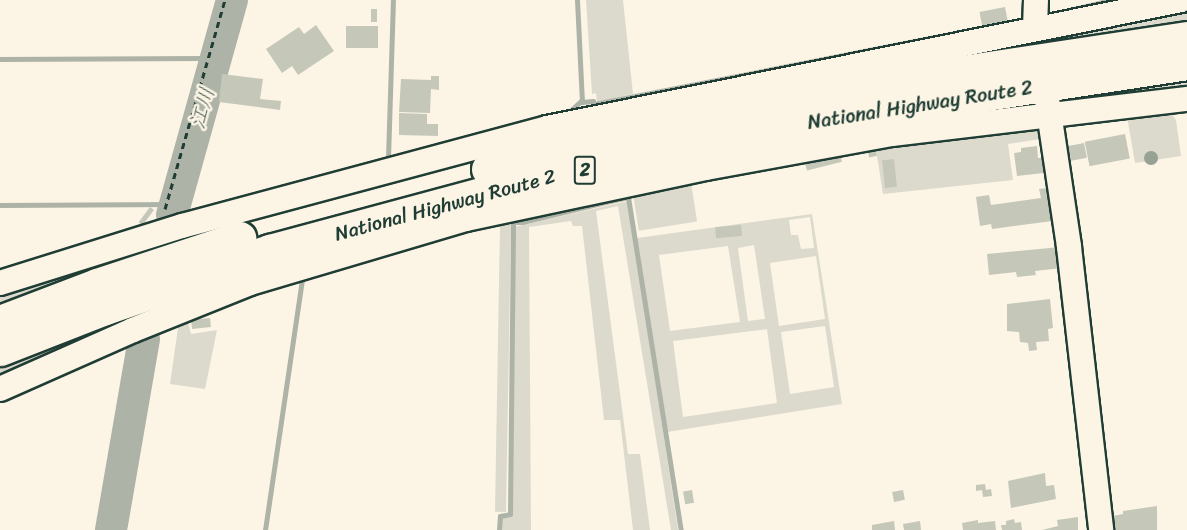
<!DOCTYPE html>
<html>
<head>
<meta charset="utf-8">
<style>
  body { margin:0 }
  #map { position:relative; width:1187px; height:530px; overflow:hidden; background:#fcf5e5; font-family:Sriracha,"Klee One",sans-serif }
  div>[style] { position:absolute }
  .green>* { inset:0; background:#dcdacc; transform-origin:0 0 }
  .stream>* { height:5px; margin:-2.5px; padding:0 2.5px; transform-origin:2.5px; border-radius:2.5px; background:#aeb3a7 }
  .river>* { height:32px; margin:-16px; padding:0 16px; transform-origin:16px; border-radius:16px; background:#aeb3a7 }
  .building>* { inset:0; background:#c5c7b9; transform-origin:0 0 }
  .path>* { height:3px; margin-top:-1.5px; transform-origin:0; background:repeating-linear-gradient(90deg,#1f3d34 0 6px,transparent 0 10.5px) }
  .roads { filter:drop-shadow(2px 0 #1f3d34) drop-shadow(-2px 0 #1f3d34) drop-shadow(0 2px #1f3d34) drop-shadow(0 -2px #1f3d34) }
  .minor>* { height:24px; margin:-12px; padding:0 12px; transform-origin:12px; border-radius:12px; background:#fcf5e5 }
  .highway>* { height:33px; margin:-16.5px; padding:0 16.5px; transform-origin:16.5px; border-radius:16.5px; background:#fcf5e5 }
  .trees>* { width:14px; height:14px; margin:-7px; border-radius:50%; background:#97a194 }
  span { translate:-50% -50%; white-space:nowrap; text-align:center; line-height:1.15; -webkit-text-stroke:5px #fcf5e5; paint-order:stroke }
  .shield-label span { padding:2px 4px; background:#fcf5e5; border:2px solid; border-radius:4px; -webkit-text-stroke-width:0 }
  .shield-label { font-size:18px; color:#1f3d34; font-weight:700 }
  .street-label { font-size:20px; color:#1f3d34 }
  .water-label { font-size:21px; color:#435a51; font-style:italic }
</style>
</head>
<body>
<div id="map">
  <div class="green">
    <div style="clip-path:polygon(586px 0,623px 0,633px 94px,597px 102px,596px 93px,592px 94px)"></div>
    <div style="clip-path:polygon(1187px 6px,1187px 22px,1050px 41px,1052px 35px)"></div>
    <div style="clip-path:polygon(1187px 82px,1187px 91px,1076px 102px,1075px 97px)"></div>
    <div style="clip-path:polygon(1170px 111px,1176px 120px,1181px 156px,1135px 163px,1127px 116px)"></div>
    <div style="clip-path:polygon(1043px 122px,1047px 138px,1008px 144px,1013px 180px,883px 194px,875px 143px)"></div>
    <div style="left:691px;top:183px;width:39px;height:59px;rotate:81deg"></div>
    <div style="clip-path:polygon(628px 201px,678px 530px,671px 530px,618px 206px,596px 211px,628px 454px,640px 454px,650px 530px,633px 530px,620px 420px,604px 420px,582px 226px,573px 226px,571px 221px,529px 227px,531px 530px,501px 530px,501px 518px,512px 515px,514px 227px)"></div>
    <div style="clip-path:polygon(evenodd,812px 214px,842px 404px,667px 432px,637px 238px,812px 214px,810px 217px,814px 248px,801px 249px,798px 235px,791px 235px,789px 220px,810px 217px,812px 214px,754px 245px,765px 319px,748px 321px,738px 248px,754px 245px,812px 214px,728px 246px,740px 322px,670px 331px,659px 255px,728px 246px,812px 214px,816px 256px,825px 319px,779px 326px,770px 263px,816px 256px,812px 214px,825px 326px,834px 387px,790px 394px,781px 332px,825px 326px,812px 214px,767px 329px,777px 403px,683px 417px,673px 341px,767px 329px)"></div>
    <div style="left:511px;top:225px;width:287px;height:11px;rotate:91deg"></div>
    <div style="clip-path:polygon(159px 245px,0 307px,0 292px)"></div>
    <div style="clip-path:polygon(146px 311px,146px 318px,0 379px,0 368px)"></div>
    <div style="clip-path:polygon(187px 318px,191px 334px,217px 330px,205px 389px,170px 384px,179px 321px)"></div>
  </div>
  <div class="stream">
    <div style="left:577px;top:0;width:102px;rotate:87.2deg"></div>
    <div style="left:582px;top:102px;width:11px;rotate:-5deg"></div>
    <div style="left:593px;top:101px;width:4px;rotate:76deg"></div>
    <div style="left:1049px;top:15px;width:64px;rotate:-13.6deg"></div>
    <div style="left:212px;top:58px;width:4px"></div>
    <div style="left:0;top:59px;width:204px;rotate:-0.3deg"></div>
    <div style="left:594px;top:104px;width:410px;rotate:-11.1deg"></div>
    <div style="left:388px;top:158px;width:158px;rotate:-88.2deg"></div>
    <div style="left:355px;top:167px;width:222px;rotate:-14.6deg"></div>
    <div style="left:570px;top:111px;width:16px;rotate:-43deg"></div>
    <div style="left:610px;top:197px;width:4px;rotate:90deg"></div>
    <div style="left:610px;top:201px;width:18px;rotate:-13deg"></div>
    <div style="left:628px;top:197px;width:337px;rotate:81deg"></div>
    <div style="left:0;top:205px;width:175px;rotate:-0.3deg"></div>
    <div style="left:172px;top:212px;width:21px;rotate:-3deg"></div>
    <div style="left:265px;top:530px;width:254px;rotate:-81.6deg"></div>
    <div style="left:499px;top:530px;width:14px;rotate:-86deg"></div>
    <div style="left:500px;top:516px;width:10px;rotate:-11deg"></div>
    <div style="left:510px;top:514px;width:292px;rotate:-89.4deg"></div>
    <div style="left:513px;top:222px;width:9px"></div>
    <div style="left:522px;top:222px;width:90px;rotate:-13.4deg"></div>
  </div>
  <div class="river">
    <div style="left:172px;top:215px;width:223px;rotate:-74.4deg"></div>
    <div style="left:111px;top:530px;width:194px;rotate:-80.2deg"></div>
  </div>
  <div class="building">
    <div style="left:1005px;top:7px;width:15px;height:26px;rotate:79deg"></div>
    <div style="left:371px;top:9px;width:6px;height:13px"></div>
    <div style="clip-path:polygon(316px 25px,334px 51px,298px 75px,292px 66px,282px 73px,266px 49px,299px 27px,304px 34px)"></div>
    <div style="left:346px;top:26px;width:32px;height:22px"></div>
    <div style="clip-path:polygon(222px 74px,263px 79px,260px 99px,281px 101px,280px 110px,219px 102px)"></div>
    <div style="clip-path:polygon(431px 76px,439px 76px,439px 90px,431px 89px,430px 113px,399px 112px,401px 79px,431px 80px)"></div>
    <div style="clip-path:polygon(399px 113px,427px 114px,427px 124px,438px 124px,438px 136px,399px 135px)"></div>
    <div style="left:1125px;top:134px;width:25px;height:41px;rotate:79deg"></div>
    <div style="left:1084px;top:143px;width:15px;height:16px;rotate:79deg"></div>
    <div style="clip-path:polygon(1037px 146px,1038px 158px,1042px 158px,1043px 161px,1050px 160px,1052px 172px,1017px 176px,1014px 153px,1021px 152px,1021px 148px)"></div>
    <div style="left:875px;top:147px;width:9px;height:8px;rotate:77deg"></div>
    <div style="left:840px;top:154px;width:8px;height:36px;rotate:76deg"></div>
    <div style="left:894px;top:159px;width:28px;height:12px;rotate:84deg"></div>
    <div style="clip-path:polygon(1054px 187px,1060px 220px,992px 229px,991px 224px,980px 226px,976px 197px,989px 195px,991px 205px,1041px 198px,1039px 189px)"></div>
    <div style="left:150px;top:207px;width:5px;height:19px;rotate:37deg"></div>
    <div style="left:741px;top:225px;width:11px;height:26px;rotate:85deg"></div>
    <div style="clip-path:polygon(1060px 247px,1062px 268px,1035px 271px,1036px 275px,1017px 277px,1016px 272px,989px 275px,987px 254px)"></div>
    <div style="clip-path:polygon(1050px 299px,1053px 328px,1048px 329px,1049px 341px,1036px 342px,1037px 350px,1029px 351px,1028px 343px,1020px 342px,1019px 332px,1007px 331px,1007px 304px)"></div>
    <div style="left:210px;top:318px;width:9px;height:19px;rotate:84deg"></div>
    <div style="clip-path:polygon(1045px 473px,1046px 486px,1054px 485px,1056px 499px,1011px 508px,1008px 481px)"></div>
    <div style="clip-path:polygon(985px 484px,986px 490px,991px 489px,992px 496px,983px 497px,982px 490px,976px 491px,976px 485px)"></div>
    <div style="left:692px;top:490px;width:13px;height:9px;rotate:81deg"></div>
    <div style="left:903px;top:490px;width:10px;height:11px;rotate:79deg"></div>
    <div style="clip-path:polygon(1157px 506px,1157px 530px,1115px 530px,1113px 516px,1123px 514px,1123px 511px)"></div>
    <div style="clip-path:polygon(1078px 517px,1078px 530px,1042px 530px,1058px 526px,1057px 520px)"></div>
    <div style="clip-path:polygon(1014px 519px,1015px 523px,1021px 522px,1022px 530px,1002px 530px,1001px 525px,1006px 525px,1006px 521px)"></div>
    <div style="clip-path:polygon(978px 520px,978px 523px,995px 521px,996px 530px,963px 530px,962px 523px)"></div>
    <div style="clip-path:polygon(894px 521px,895px 530px,872px 530px,872px 525px)"></div>
    <div style="clip-path:polygon(920px 521px,921px 530px,904px 530px,903px 524px)"></div>
  </div>
  <div class="path">
    <div style="left:165px;top:209px;width:217px;rotate:-74deg"></div>
  </div>
  <div class="roads">
    <div class="minor">
      <div style="left:1035px;top:28px;width:28px;rotate:-88deg"></div>
      <div style="left:1047px;top:99px;width:150px;rotate:81.5deg"></div>
      <div style="left:1069px;top:247px;width:285px;rotate:83.5deg"></div>
      <div style="left:0;top:283px;width:191px;rotate:-17.4deg"></div>
      <div style="left:182px;top:226px;width:378px;rotate:-15deg"></div>
      <div style="left:547px;top:128px;width:647px;rotate:-11.41deg"></div>
      <div style="left:0;top:389px;width:145px;rotate:-23.9deg"></div>
      <div style="left:133px;top:330px;width:126px;rotate:-21.9deg"></div>
      <div style="left:250px;top:283px;width:225px;rotate:-16.5deg"></div>
      <div style="left:466px;top:219px;width:245px;rotate:-12deg"></div>
      <div style="left:706px;top:168px;width:189px;rotate:-10.4deg"></div>
      <div style="left:892px;top:134px;width:297px;rotate:-6.8deg"></div>
    </div>
    <div class="highway">
      <div style="left:488px;top:169px;width:262px;rotate:-13deg"></div>
      <div style="left:743px;top:110px;width:156px;rotate:-10.4deg"></div>
      <div style="left:896px;top:82px;width:294px;rotate:-8.6deg"></div>
      <div style="left:0;top:322px;width:104px;rotate:-20.9deg"></div>
      <div style="left:97px;top:285px;width:150px;rotate:-18.3deg"></div>
      <div style="left:0;top:349px;width:113px;rotate:-21.3deg"></div>
      <div style="left:105px;top:308px;width:175px;rotate:-19.1deg"></div>
      <div style="left:270px;top:251px;width:261px;rotate:-15.1deg"></div>
      <div style="left:522px;top:183px;width:232px;rotate:-12.2deg"></div>
      <div style="left:749px;top:134px;width:153px;rotate:-10.1deg"></div>
      <div style="left:900px;top:107px;width:290px;rotate:-8.7deg"></div>
    </div>
  </div>
  <div class="trees">
    <div style="left:1151px;top:158px"></div>
  </div>
  <div class="shield-label">
    <span style="left:585px;top:170px">2</span>
  </div>
  <div class="street-label">
    <span style="left:920px;top:105px;rotate:-9deg">National Highway Route 2</span>
    <span style="left:445px;top:205px;rotate:-15deg">National Highway Route 2</span>
  </div>
  <div class="water-label">
    <span style="left:202px;top:108px;rotate:-74deg">江川</span>
  </div>
</div>
</body>
</html>
